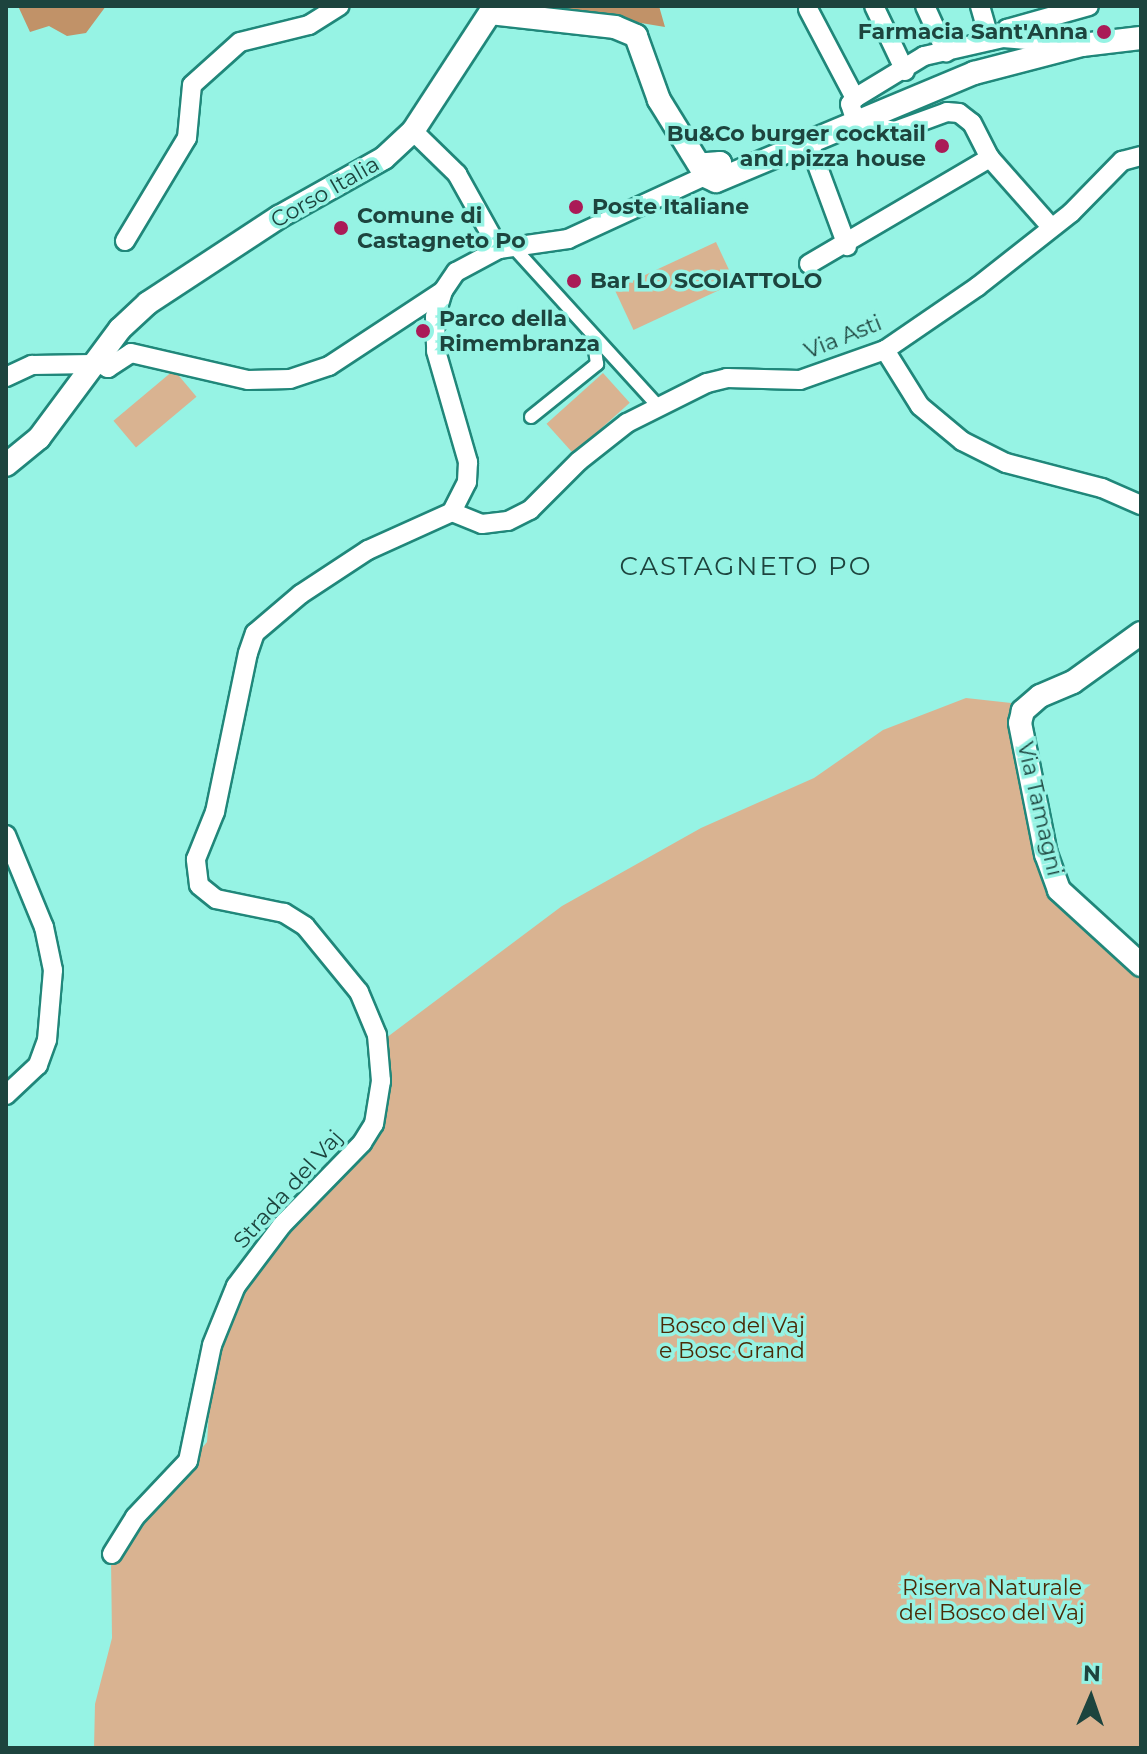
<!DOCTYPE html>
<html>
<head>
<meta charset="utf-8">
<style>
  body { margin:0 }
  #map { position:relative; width:1147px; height:1754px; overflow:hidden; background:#96f3e4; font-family:Montserrat,sans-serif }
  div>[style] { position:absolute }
  .green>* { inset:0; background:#d9b391; transform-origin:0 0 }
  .forest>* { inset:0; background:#c19268 }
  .roads { filter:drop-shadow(2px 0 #20877a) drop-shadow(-2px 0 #20877a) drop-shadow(0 2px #20877a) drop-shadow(0 -2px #20877a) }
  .pedestrian>* { height:12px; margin:-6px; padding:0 6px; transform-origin:6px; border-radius:6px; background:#fff }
  .minor>* { height:18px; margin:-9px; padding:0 9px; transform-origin:9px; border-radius:9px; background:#fff }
  .tertiary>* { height:22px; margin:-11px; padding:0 11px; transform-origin:11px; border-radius:11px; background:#fff }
  .dots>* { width:22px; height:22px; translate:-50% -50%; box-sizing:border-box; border:4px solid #96f3e4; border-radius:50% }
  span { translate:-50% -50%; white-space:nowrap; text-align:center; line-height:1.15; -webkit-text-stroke:7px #96f3e4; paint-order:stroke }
  .poi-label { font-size:22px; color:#1d443e; font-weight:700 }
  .right { translate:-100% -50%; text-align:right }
  .left { translate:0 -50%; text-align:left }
  .street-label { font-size:22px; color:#1d443e }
  .park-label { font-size:22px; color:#4a2a07 }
  .quarter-label { font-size:26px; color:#1d443e; letter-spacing:2px }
  .frame { position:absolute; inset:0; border:8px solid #1d443e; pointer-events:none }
  .north { position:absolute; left:1051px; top:1658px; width:80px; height:80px; -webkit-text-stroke:6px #96f3e4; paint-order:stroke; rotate:2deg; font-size:22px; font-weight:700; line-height:32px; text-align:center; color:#1d443e }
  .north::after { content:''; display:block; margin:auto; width:28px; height:36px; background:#1d443e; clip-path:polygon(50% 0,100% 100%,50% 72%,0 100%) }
</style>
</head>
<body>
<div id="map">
  <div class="green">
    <div style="left:716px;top:242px;width:45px;height:112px;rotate:65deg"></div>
    <div style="left:174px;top:370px;width:35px;height:79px;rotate:50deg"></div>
    <div style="left:603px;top:373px;width:40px;height:76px;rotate:48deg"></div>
    <div style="clip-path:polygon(966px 698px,1028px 705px,1048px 842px,1077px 904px,1141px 961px,1141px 1748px,94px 1748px,95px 1704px,112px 1638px,111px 1559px,207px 1442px,211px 1380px,237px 1289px,382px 1128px,389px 1085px,386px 1038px,562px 906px,701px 828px,814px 778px,883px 730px)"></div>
  </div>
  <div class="forest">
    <div style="clip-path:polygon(18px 6px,106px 6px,86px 33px,67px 36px,49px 26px,30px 32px)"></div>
    <div style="clip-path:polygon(505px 6px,659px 6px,665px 27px,611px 18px)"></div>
  </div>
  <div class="roads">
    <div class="pedestrian">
      <div style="left:516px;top:250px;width:211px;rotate:47.7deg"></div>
      <div style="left:531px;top:417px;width:85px;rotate:-38.8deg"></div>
      <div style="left:597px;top:364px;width:29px;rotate:-98deg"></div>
    </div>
    <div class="minor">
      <div style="left:874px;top:6px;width:72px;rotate:64.5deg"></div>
      <div style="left:925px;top:6px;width:51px;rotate:65.5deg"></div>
      <div style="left:980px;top:6px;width:36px;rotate:74deg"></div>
      <div style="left:808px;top:9px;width:101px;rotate:62.2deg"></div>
      <div style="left:1003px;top:38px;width:10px;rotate:-66deg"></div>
      <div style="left:1007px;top:29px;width:85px;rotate:-15.7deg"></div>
      <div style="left:871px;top:116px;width:18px;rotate:47deg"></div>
      <div style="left:883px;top:129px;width:12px;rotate:9deg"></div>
      <div style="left:895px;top:131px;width:55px;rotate:-20.1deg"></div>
      <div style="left:947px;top:112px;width:12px;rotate:5deg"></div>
      <div style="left:959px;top:113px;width:16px;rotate:38deg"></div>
      <div style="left:972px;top:123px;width:39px;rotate:63deg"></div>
      <div style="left:990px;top:158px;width:92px;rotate:48.5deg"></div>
      <div style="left:856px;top:122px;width:19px;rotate:-108deg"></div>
      <div style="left:850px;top:104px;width:8px;rotate:-50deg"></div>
      <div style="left:855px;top:98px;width:81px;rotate:-31.3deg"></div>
      <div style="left:924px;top:56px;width:81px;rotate:-12.8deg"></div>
      <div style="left:1003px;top:38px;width:72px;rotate:4.8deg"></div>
      <div style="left:413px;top:131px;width:62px;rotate:44.3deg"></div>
      <div style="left:457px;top:174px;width:86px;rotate:60.8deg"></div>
      <div style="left:809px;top:143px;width:110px;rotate:69.7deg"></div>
      <div style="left:125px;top:241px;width:120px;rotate:-59deg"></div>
      <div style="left:187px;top:138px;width:53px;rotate:-84.6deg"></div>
      <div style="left:192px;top:85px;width:64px;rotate:-41.9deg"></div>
      <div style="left:240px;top:42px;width:71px;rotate:-13.8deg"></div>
      <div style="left:309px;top:25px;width:36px;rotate:-32deg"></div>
      <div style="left:809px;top:264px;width:210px;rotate:-30.4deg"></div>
      <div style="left:443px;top:291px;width:27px;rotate:107deg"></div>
      <div style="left:435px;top:317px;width:34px;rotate:88deg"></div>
      <div style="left:436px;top:351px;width:116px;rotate:73.9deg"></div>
      <div style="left:468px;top:462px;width:20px;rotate:93deg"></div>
      <div style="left:467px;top:482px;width:34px;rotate:117deg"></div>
      <div style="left:885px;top:350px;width:66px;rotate:58deg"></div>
      <div style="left:920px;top:406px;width:55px;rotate:39.8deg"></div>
      <div style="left:962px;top:441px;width:49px;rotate:26.6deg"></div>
      <div style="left:1006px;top:463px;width:99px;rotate:14.6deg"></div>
      <div style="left:1102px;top:488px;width:43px;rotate:23.6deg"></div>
      <div style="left:95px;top:361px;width:15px;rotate:28deg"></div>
      <div style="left:108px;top:368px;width:27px;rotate:-33deg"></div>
      <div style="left:131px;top:353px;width:120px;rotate:13deg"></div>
      <div style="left:248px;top:380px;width:42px;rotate:-1.4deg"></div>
      <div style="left:290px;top:379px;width:41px;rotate:-18.4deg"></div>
      <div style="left:329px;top:366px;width:136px;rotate:-33.3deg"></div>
      <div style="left:443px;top:291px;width:23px;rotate:-56deg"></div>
      <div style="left:456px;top:272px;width:49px;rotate:-28.1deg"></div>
      <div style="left:499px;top:249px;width:70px;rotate:-8.2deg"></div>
      <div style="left:568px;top:239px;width:151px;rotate:-24.7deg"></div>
      <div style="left:6px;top:377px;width:29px;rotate:-25deg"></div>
      <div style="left:32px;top:365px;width:60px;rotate:-1deg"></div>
      <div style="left:452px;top:512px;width:32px;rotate:22deg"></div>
      <div style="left:482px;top:524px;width:26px;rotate:-7deg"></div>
      <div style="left:508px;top:521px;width:25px;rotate:-27deg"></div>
      <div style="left:530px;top:510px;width:69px;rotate:-45deg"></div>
      <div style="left:579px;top:461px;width:61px;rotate:-38.4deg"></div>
      <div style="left:627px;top:423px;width:89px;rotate:-26.6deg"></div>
      <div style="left:707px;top:383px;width:21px;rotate:-14deg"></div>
      <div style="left:727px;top:378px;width:73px;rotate:1.6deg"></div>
      <div style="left:800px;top:380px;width:90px;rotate:-19.4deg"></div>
      <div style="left:885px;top:350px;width:112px;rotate:-34.4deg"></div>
      <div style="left:977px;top:287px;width:120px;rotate:-38.2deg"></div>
      <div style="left:1071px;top:213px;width:73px;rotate:-45.6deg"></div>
      <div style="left:1122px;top:161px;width:20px;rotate:-15deg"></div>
      <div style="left:6px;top:835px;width:100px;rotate:67.6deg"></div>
      <div style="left:44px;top:927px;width:44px;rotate:78.2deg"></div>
      <div style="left:53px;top:970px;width:70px;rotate:94.9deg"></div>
      <div style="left:47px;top:1040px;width:27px;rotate:110deg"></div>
      <div style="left:38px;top:1065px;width:44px;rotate:136.8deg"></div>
      <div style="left:112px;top:1554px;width:44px;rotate:-58.1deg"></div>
      <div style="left:135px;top:1517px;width:77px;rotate:-46.6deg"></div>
      <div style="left:188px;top:1461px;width:118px;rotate:-78.3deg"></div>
      <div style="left:212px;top:1345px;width:64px;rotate:-67.9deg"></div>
      <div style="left:236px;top:1286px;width:76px;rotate:-53deg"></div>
      <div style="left:282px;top:1225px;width:115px;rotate:-45.7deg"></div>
      <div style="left:362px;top:1143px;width:22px;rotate:-58deg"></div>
      <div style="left:374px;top:1124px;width:44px;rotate:-80.8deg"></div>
      <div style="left:381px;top:1081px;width:46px;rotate:-95deg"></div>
      <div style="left:377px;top:1035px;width:47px;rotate:-112.7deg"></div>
      <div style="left:359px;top:992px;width:85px;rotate:-129.3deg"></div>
      <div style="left:305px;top:926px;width:25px;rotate:-148deg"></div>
      <div style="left:284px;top:913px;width:69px;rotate:-168.4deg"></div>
      <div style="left:216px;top:899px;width:22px;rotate:-141deg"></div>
      <div style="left:199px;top:885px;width:26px;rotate:-97deg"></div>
      <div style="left:196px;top:859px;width:51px;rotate:-68deg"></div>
      <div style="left:215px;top:812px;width:162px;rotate:-78.3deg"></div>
      <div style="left:248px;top:653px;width:21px;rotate:-71deg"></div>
      <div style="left:255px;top:633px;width:60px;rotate:-40.3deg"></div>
      <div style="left:301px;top:594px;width:80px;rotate:-33.3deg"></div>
      <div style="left:368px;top:550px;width:92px;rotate:-24.3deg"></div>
    </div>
    <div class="tertiary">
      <div style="left:722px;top:177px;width:14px;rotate:-98deg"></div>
      <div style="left:720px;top:163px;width:13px;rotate:176deg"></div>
      <div style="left:707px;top:164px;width:12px;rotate:99deg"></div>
      <div style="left:705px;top:176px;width:12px;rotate:24deg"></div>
      <div style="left:716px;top:181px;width:280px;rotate:-22.7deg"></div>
      <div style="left:974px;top:73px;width:112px;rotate:-14.5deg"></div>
      <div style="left:1082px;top:45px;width:59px;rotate:-6.8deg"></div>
      <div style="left:6px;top:465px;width:43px;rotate:-39.3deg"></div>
      <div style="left:39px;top:438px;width:136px;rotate:-53.4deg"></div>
      <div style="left:120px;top:329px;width:38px;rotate:-43deg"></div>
      <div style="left:148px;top:303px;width:157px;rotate:-33.3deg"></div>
      <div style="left:279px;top:217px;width:120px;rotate:-29.3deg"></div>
      <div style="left:384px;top:158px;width:40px;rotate:-43deg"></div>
      <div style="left:413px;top:131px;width:141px;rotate:-56.9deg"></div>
      <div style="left:490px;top:13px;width:126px;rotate:6.4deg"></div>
      <div style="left:615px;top:27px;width:23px;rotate:23deg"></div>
      <div style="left:636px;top:36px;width:68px;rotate:70.2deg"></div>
      <div style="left:659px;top:100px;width:86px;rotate:58.3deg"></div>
      <div style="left:1141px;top:633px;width:84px;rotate:144.2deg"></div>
      <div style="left:1073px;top:682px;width:36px;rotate:157deg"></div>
      <div style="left:1040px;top:696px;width:23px;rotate:139deg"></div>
      <div style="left:1023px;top:711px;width:12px;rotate:104deg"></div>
      <div style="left:1020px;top:723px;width:134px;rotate:78.8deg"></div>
      <div style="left:1046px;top:854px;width:38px;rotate:70deg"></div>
      <div style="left:1059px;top:890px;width:111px;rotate:42.4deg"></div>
    </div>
  </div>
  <div class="dots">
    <div style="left:1104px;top:32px;background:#aa1b57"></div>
    <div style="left:942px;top:146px;background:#aa1b57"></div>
    <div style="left:576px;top:207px;background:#aa1b57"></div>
    <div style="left:341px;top:228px;background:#aa1b57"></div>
    <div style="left:574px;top:281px;background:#aa1b57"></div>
    <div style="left:423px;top:331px;background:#aa1b57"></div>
  </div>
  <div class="poi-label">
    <span class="right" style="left:1088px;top:32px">Farmacia Sant'Anna</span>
    <span class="right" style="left:926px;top:146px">Bu&amp;Co burger cocktail<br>and pizza house</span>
    <span class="left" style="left:592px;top:207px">Poste Italiane</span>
    <span class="left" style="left:357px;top:228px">Comune di<br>Castagneto Po</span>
    <span class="left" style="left:590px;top:281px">Bar LO SCOIATTOLO</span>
    <span class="left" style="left:439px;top:331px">Parco della<br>Rimembranza</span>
  </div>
  <div class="street-label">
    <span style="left:325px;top:192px;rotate:-30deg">Corso Italia</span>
    <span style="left:843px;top:337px;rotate:-22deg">Via Asti</span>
    <span style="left:1040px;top:809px;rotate:77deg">Via Tamagni</span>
    <span style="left:288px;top:1189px;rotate:-48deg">Strada del Vaj</span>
  </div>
  <div class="park-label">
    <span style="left:732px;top:1338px">Bosco del Vaj<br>e Bosc Grand</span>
    <span style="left:992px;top:1600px">Riserva Naturale<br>del Bosco del Vaj</span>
  </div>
  <div class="quarter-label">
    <span style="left:746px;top:567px">CASTAGNETO PO</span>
  </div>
  <div class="frame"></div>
  <div class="north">N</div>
</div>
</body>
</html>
